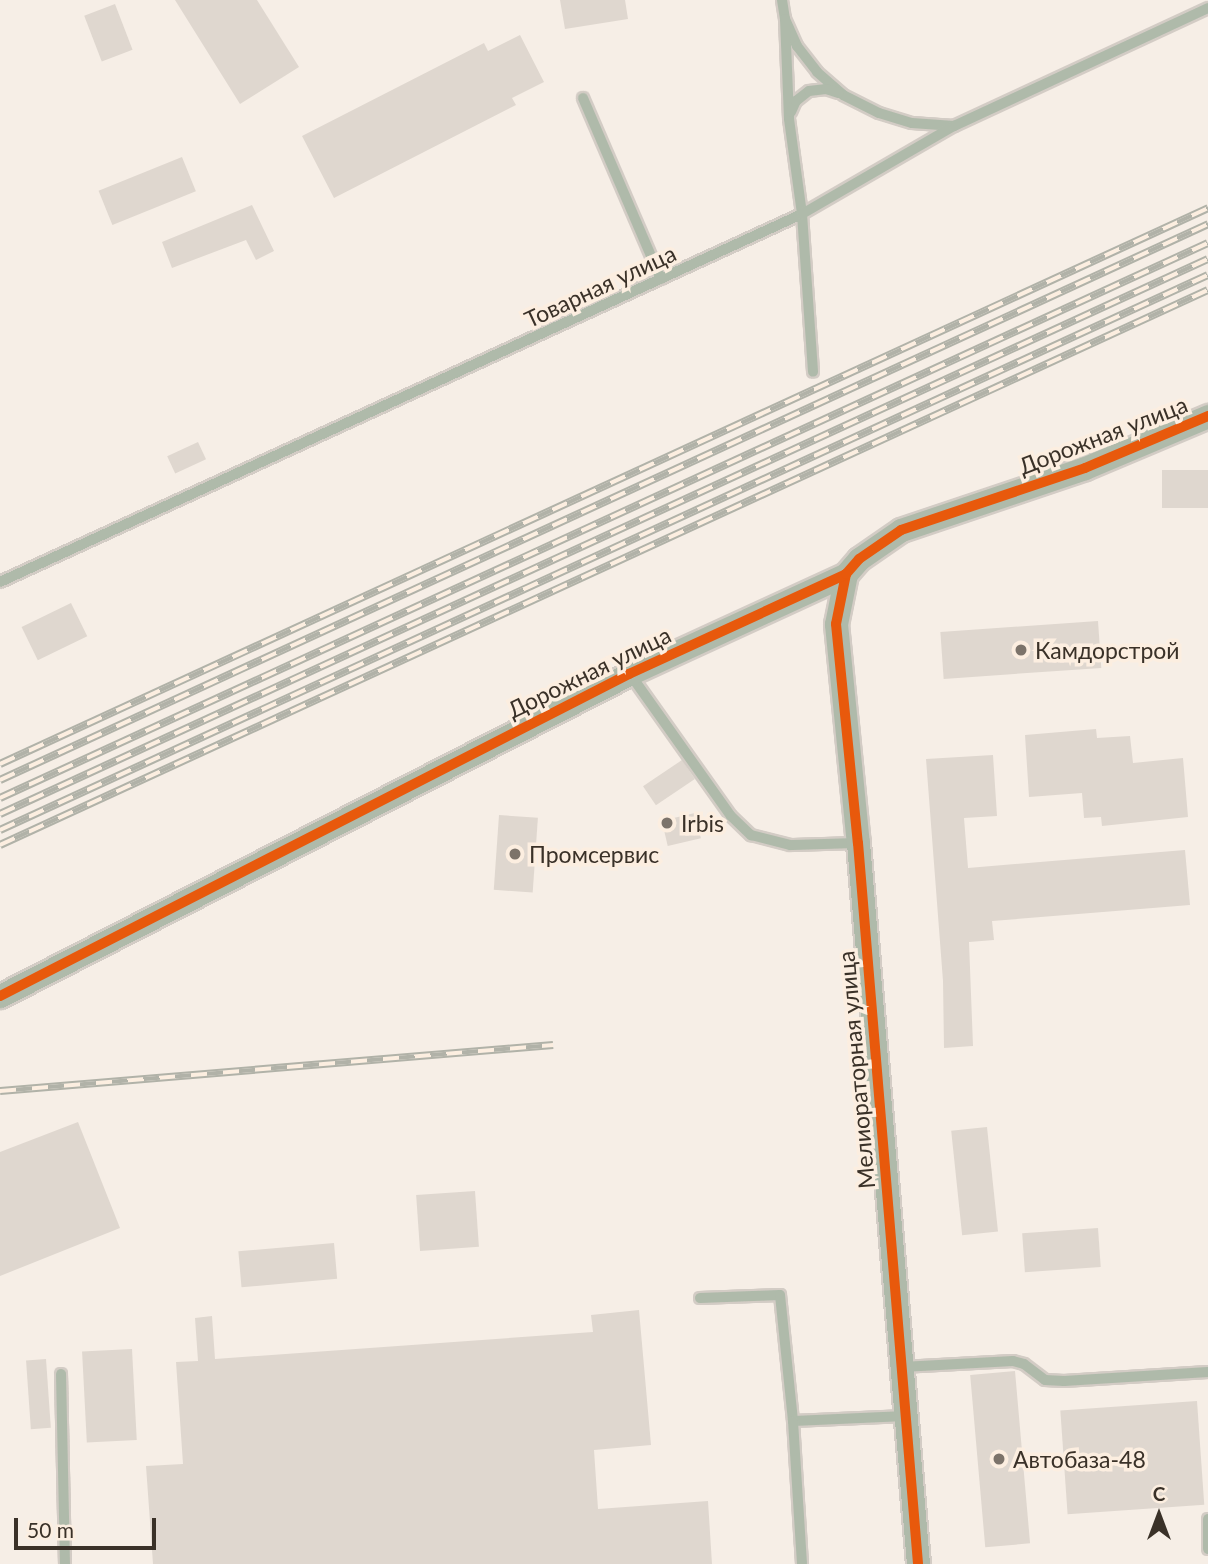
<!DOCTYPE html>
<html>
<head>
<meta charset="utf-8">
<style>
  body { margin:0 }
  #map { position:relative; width:1208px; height:1564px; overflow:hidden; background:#f6eee6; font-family:Lato,sans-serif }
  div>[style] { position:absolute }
  .building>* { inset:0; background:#dfd7cf; transform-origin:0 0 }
  .roads { filter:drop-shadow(2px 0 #d3ccc5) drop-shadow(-2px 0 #d3ccc5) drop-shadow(0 2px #d3ccc5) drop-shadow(0 -2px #d3ccc5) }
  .service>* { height:10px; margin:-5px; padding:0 5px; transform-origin:5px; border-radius:5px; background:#afbaaa }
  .tertiary>* { height:23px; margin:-11.5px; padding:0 11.5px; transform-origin:11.5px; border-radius:11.5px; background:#afbaaa }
  .rail>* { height:8px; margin-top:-4px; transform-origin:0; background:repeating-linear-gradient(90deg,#fceee0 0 16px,#b1b2a8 0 32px); box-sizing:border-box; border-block:2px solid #b1b2a8 }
  .cycleway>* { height:10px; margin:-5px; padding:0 5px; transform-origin:5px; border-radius:5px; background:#e8590c }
  .dots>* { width:19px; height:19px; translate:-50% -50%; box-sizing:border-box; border:4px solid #fceee0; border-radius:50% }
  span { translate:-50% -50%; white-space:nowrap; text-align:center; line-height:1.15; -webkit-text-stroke:7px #fceee0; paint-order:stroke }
  .street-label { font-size:23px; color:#3a3128 }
  .poi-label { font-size:23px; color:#3a3128 }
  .left { translate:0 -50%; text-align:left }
  .north { position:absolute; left:1124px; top:1480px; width:70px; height:70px; -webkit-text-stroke:5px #fceee0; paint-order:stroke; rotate:0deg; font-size:19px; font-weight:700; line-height:28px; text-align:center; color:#3a3128 }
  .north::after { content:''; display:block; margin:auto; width:24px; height:32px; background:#3a3128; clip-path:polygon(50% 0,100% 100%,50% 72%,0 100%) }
  .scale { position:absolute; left:14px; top:1518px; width:142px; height:32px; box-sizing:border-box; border:4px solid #3a3128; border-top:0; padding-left:9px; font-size:21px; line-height:24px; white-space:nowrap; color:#3a3128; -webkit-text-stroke:5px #fceee0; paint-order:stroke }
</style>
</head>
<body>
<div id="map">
  <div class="building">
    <div style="clip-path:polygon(175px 0,257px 0,299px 67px,240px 104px)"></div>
    <div style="clip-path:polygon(560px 0,625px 0,628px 19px,565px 29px)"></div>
    <div style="left:115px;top:4px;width:49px;height:33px;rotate:69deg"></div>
    <div style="clip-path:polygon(520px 35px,544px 82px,512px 98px,516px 105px,334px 198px,302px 136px,484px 43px,488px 51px)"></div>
    <div style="left:182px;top:157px;width:37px;height:90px;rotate:68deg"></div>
    <div style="clip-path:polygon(252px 205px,274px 251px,256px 260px,246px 240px,172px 268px,162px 242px)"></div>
    <div style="left:198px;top:442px;width:19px;height:34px;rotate:65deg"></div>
    <div style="left:1208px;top:470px;width:38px;height:46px;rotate:90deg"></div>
    <div style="left:71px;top:603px;width:37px;height:55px;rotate:64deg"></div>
    <div style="left:1098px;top:621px;width:47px;height:158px;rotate:86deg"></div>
    <div style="clip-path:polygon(1096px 729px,1097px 738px,1130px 736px,1133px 763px,1183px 758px,1188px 817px,1102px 826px,1101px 817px,1084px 818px,1082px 793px,1029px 797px,1025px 735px)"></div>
    <div style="clip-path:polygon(993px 755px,997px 816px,964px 818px,968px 868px,1185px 850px,1190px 905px,992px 921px,994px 940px,969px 942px,973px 1046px,944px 1048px,943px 981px,926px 759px)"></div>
    <div style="left:682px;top:760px;width:23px;height:47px;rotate:56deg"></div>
    <div style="left:695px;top:813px;width:26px;height:34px;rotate:77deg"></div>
    <div style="left:499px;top:815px;width:39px;height:75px;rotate:4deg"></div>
    <div style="clip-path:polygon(78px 1122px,120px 1228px,0 1276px,0 1152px)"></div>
    <div style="left:987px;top:1127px;width:105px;height:36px;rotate:84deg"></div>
    <div style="left:475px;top:1191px;width:56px;height:59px;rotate:86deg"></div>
    <div style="left:1098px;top:1228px;width:39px;height:76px;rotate:86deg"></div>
    <div style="left:334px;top:1243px;width:36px;height:96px;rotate:85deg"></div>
    <div style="clip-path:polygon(639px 1310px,651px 1445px,594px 1450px,598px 1509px,708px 1501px,712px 1564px,153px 1564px,146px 1466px,183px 1464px,176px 1362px,198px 1361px,195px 1318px,212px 1316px,215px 1359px,593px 1332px,591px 1315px)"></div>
    <div style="left:132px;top:1349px;width:91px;height:50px;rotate:87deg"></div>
    <div style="left:46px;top:1359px;width:69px;height:20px;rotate:86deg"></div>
    <div style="left:1015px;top:1371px;width:173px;height:45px;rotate:85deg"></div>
    <div style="left:1197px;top:1401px;width:104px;height:137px;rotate:86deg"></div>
  </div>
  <div class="roads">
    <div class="service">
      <div style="left:782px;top:0;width:19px;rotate:81deg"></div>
      <div style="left:785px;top:19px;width:30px;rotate:66deg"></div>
      <div style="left:797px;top:46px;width:33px;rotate:52deg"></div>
      <div style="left:817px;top:72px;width:35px;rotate:41deg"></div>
      <div style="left:843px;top:95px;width:40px;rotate:26.6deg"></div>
      <div style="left:879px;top:113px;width:34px;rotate:17deg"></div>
      <div style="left:912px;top:123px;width:42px;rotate:4.1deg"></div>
      <div style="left:785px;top:19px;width:100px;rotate:87.7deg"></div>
      <div style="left:789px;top:119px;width:96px;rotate:82.2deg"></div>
      <div style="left:802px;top:214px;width:158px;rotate:86deg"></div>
      <div style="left:583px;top:98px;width:197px;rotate:66.7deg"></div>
      <div style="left:791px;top:112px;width:12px;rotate:-66deg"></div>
      <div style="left:796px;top:101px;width:16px;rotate:-38deg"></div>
      <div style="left:809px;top:91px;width:17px;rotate:-7deg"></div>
      <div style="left:826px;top:89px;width:13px;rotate:18deg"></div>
      <div style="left:0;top:582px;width:882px;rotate:-24.65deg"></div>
      <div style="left:802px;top:214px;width:176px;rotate:-30.1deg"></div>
      <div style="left:954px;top:126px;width:280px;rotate:-24.9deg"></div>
      <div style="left:630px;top:674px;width:174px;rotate:54.6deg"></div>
      <div style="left:731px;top:816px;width:28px;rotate:44deg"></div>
      <div style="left:751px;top:835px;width:40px;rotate:14.4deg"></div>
      <div style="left:790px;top:845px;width:68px;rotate:-1.7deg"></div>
      <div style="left:700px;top:1298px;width:80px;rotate:-2.1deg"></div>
      <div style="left:780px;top:1295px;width:127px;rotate:84.1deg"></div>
      <div style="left:793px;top:1421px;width:113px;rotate:-2.5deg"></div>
      <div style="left:902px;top:1367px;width:111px;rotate:-3.1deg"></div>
      <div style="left:1013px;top:1361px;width:11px;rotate:15deg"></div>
      <div style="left:1024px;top:1364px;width:26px;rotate:37deg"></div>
      <div style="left:1045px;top:1380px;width:19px;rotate:3deg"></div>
      <div style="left:1064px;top:1381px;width:144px;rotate:-3.6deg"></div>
      <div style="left:61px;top:1374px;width:190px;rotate:88.8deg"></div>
      <div style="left:793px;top:1421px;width:143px;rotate:86.4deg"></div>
      <div style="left:1208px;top:1519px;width:30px;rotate:90deg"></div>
    </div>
    <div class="tertiary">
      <div style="left:846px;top:574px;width:51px;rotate:101.3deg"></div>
      <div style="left:836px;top:624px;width:220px;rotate:84.3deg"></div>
      <div style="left:858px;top:843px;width:723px;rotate:85.24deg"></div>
      <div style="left:0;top:996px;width:707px;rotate:-27.11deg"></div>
      <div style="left:629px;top:674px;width:239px;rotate:-24.7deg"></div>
      <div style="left:846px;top:574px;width:20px;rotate:-49deg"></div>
      <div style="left:859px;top:559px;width:51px;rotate:-34.6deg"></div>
      <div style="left:901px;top:530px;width:194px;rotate:-18.6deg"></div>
      <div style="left:1085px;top:468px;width:134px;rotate:-22.9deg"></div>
    </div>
  </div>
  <div class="rail">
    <div style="left:0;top:764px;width:1330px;rotate:-24.71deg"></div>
    <div style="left:0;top:780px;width:1330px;rotate:-24.71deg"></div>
    <div style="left:0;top:798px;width:1329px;rotate:-24.68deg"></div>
    <div style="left:0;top:814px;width:1329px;rotate:-24.68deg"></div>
    <div style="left:0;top:830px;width:1329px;rotate:-24.68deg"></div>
    <div style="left:0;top:845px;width:1329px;rotate:-24.68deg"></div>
    <div style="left:0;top:1091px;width:555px;rotate:-4.76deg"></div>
  </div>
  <div class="cycleway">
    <div style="left:846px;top:574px;width:51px;rotate:101.3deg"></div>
    <div style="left:836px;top:624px;width:220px;rotate:84.3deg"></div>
    <div style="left:858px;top:843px;width:723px;rotate:85.24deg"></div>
    <div style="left:0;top:996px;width:707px;rotate:-27.11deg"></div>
    <div style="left:629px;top:674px;width:239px;rotate:-24.7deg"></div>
    <div style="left:846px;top:574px;width:20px;rotate:-49deg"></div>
    <div style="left:859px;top:559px;width:51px;rotate:-34.6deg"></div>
    <div style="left:901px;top:530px;width:194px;rotate:-18.6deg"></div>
    <div style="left:1085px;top:468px;width:134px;rotate:-22.9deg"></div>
  </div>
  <div class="dots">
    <div style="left:1021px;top:650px;background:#7c736a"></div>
    <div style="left:667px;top:823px;background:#7c736a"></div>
    <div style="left:515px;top:854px;background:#7c736a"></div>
    <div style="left:999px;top:1459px;background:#7c736a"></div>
  </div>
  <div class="street-label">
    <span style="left:600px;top:286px;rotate:-25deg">Товарная улица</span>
    <span style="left:1103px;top:435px;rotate:-21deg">Дорожная улица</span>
    <span style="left:589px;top:672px;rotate:-26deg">Дорожная улица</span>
    <span style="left:856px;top:1070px;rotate:-95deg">Мелиораторная улица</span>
  </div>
  <div class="poi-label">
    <span class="left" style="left:1035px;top:650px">Камдорстрой</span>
    <span class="left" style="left:681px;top:823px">Irbis</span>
    <span class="left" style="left:529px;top:854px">Промсервис</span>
    <span class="left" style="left:1013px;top:1459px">Автобаза-48</span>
  </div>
  <div class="north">С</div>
  <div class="scale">50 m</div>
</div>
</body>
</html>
